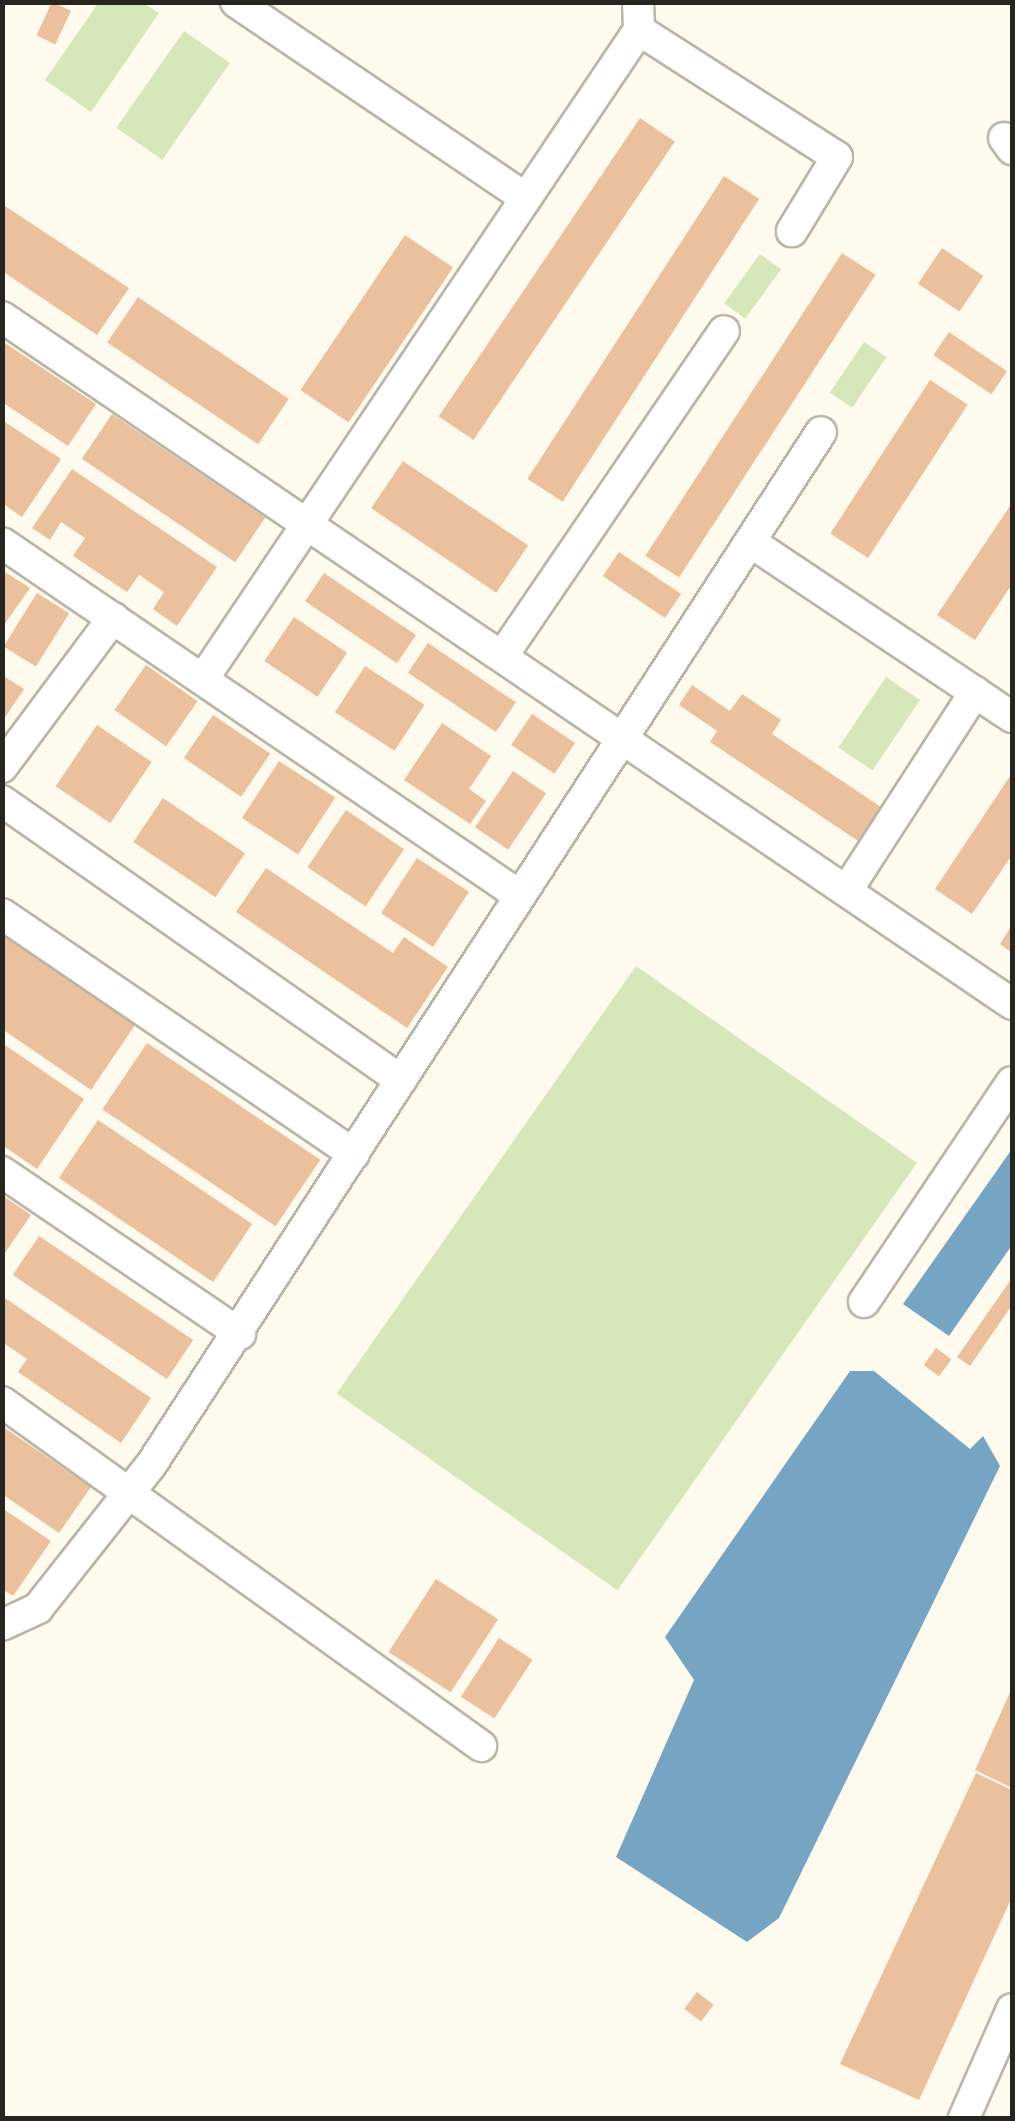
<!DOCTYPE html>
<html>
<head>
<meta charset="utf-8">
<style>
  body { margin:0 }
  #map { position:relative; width:1015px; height:2121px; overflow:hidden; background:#fefaed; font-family:"Source Serif 4",serif }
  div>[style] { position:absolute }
  .green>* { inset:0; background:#d6e7ba; transform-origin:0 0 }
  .water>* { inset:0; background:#76a4c3 }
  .building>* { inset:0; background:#ebc09d; transform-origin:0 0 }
  .roads { filter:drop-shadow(2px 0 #b9b5a9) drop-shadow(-2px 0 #b9b5a9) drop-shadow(0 2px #b9b5a9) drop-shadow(0 -2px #b9b5a9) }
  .minor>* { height:30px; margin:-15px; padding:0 15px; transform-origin:15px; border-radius:15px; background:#fff }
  span { translate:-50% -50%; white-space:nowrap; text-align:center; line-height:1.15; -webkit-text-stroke:8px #fefaed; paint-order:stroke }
  .frame { position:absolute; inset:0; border:5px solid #262520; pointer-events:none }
</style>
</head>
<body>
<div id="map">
  <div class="green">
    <div style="clip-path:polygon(99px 2px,143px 3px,159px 13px,91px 112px,45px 80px)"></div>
    <div style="left:184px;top:31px;width:56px;height:118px;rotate:35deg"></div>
    <div style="left:760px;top:254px;width:26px;height:61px;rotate:36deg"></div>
    <div style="left:864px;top:342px;width:27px;height:61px;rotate:34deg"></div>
    <div style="left:886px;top:677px;width:41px;height:85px;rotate:34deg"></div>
    <div style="left:636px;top:966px;width:343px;height:522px;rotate:35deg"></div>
  </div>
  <div class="water">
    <div style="clip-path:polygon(1012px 1149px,1012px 1245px,949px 1336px,903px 1304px)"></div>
    <div style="clip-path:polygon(850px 1371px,874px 1371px,970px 1449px,983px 1436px,1000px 1466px,779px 1918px,747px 1942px,616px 1857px,694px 1680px,665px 1637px)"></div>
  </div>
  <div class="building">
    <div style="left:52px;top:2px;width:21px;height:37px;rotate:25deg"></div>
    <div style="left:640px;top:118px;width:42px;height:360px;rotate:34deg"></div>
    <div style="left:724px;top:176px;width:42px;height:361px;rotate:33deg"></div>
    <div style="clip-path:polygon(2px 204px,129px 288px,97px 335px,2px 271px)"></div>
    <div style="left:405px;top:235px;width:58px;height:187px;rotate:34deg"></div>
    <div style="left:942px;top:248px;width:50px;height:43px;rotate:34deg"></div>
    <div style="left:842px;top:253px;width:40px;height:361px;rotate:33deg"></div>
    <div style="left:138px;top:297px;width:182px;height:55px;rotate:34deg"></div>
    <div style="left:949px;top:332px;width:70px;height:28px;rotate:34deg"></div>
    <div style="clip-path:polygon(2px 341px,96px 404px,68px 446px,2px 402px)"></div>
    <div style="left:930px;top:380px;width:45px;height:183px;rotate:33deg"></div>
    <div style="left:112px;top:414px;width:185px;height:54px;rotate:34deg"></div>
    <div style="clip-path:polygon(2px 420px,61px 459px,22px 517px,2px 503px)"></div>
    <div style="left:403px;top:461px;width:151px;height:57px;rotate:34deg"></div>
    <div style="clip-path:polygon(72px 469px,217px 567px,177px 626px,153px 609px,164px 592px,139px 575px,127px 592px,73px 556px,85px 538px,61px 522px,50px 540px,32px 528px)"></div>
    <div style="clip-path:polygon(1012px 503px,1012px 584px,975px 640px,937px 615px)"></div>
    <div style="left:619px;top:552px;width:75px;height:29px;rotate:34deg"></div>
    <div style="clip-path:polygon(2px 570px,30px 588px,2px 628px)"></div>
    <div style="left:324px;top:573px;width:111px;height:34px;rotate:34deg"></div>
    <div style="left:37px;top:593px;width:38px;height:63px;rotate:32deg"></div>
    <div style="left:294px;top:617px;width:64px;height:53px;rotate:34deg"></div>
    <div style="left:428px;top:643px;width:106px;height:36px;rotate:34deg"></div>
    <div style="left:146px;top:665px;width:63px;height:55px;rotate:35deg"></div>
    <div style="left:365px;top:666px;width:71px;height:55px;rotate:33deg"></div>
    <div style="clip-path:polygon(2px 675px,24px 689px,2px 722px)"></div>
    <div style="clip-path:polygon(692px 685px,730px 711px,742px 694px,781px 720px,772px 734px,884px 809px,861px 843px,710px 742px,717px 731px,679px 705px)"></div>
    <div style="left:532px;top:714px;width:52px;height:37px;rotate:34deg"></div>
    <div style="left:213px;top:715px;width:69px;height:52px;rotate:34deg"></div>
    <div style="clip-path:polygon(442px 723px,491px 756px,469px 789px,486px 801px,470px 824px,404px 780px)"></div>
    <div style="left:97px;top:725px;width:66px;height:74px;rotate:34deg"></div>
    <div style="left:279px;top:761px;width:67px;height:68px;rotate:33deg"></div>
    <div style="left:513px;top:771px;width:40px;height:68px;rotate:34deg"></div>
    <div style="clip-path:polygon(1012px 773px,1012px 855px,972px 914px,935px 889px)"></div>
    <div style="left:163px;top:798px;width:99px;height:53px;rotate:34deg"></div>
    <div style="left:346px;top:810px;width:70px;height:69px;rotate:34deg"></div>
    <div style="left:417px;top:858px;width:62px;height:66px;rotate:33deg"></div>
    <div style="clip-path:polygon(266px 868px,393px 953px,404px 937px,448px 967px,407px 1028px,236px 912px)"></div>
    <div style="clip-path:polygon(1012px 925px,1012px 953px,1000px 944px)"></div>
    <div style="clip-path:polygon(2px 934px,135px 1025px,91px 1090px,2px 1029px)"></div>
    <div style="clip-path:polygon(2px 1043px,84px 1099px,37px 1169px,2px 1145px)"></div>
    <div style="left:147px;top:1043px;width:209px;height:80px;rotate:34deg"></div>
    <div style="left:98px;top:1120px;width:186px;height:70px;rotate:34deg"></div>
    <div style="clip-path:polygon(2px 1195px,31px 1215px,2px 1257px)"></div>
    <div style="left:39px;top:1236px;width:186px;height:47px;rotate:34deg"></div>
    <div style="clip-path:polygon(1012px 1278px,1012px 1305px,970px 1366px,957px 1357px)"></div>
    <div style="clip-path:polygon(2px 1296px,151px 1398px,121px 1443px,18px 1372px,27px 1359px,2px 1342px)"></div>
    <div style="left:936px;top:1348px;width:19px;height:21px;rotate:36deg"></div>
    <div style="clip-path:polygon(2px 1426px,91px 1487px,59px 1533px,2px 1494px)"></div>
    <div style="clip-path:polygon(2px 1508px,51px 1541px,13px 1596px,2px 1589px)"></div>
    <div style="left:436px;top:1579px;width:74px;height:87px;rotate:33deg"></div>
    <div style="left:499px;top:1638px;width:40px;height:70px;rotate:33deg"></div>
    <div style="clip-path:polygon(1012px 1688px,1012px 1788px,975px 1770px)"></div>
    <div style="clip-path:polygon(976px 1773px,1012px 1790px,1012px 1897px,919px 2100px,840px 2064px)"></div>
    <div style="left:697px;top:1992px;width:21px;height:21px;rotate:37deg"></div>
  </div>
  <div class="roads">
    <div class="minor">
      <div style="left:236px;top:2px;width:350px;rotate:34.1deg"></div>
      <div style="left:639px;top:30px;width:235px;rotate:32.7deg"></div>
      <div style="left:837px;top:157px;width:87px;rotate:121.3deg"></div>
      <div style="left:1004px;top:138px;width:14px;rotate:54deg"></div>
      <div style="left:2px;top:317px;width:1222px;rotate:34.22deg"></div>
      <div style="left:2px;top:543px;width:627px;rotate:34.27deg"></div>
      <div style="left:752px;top:543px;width:313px;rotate:33.8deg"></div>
      <div style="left:503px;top:655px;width:392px;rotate:-55.7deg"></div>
      <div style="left:203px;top:679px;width:782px;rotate:-56.11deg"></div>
      <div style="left:639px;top:30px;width:28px;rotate:-92deg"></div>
      <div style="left:2px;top:767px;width:186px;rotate:-53.3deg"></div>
      <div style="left:2px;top:801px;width:487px;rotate:35deg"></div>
      <div style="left:847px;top:890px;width:236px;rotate:-57.1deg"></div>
      <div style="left:2px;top:914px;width:426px;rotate:34.3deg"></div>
      <div style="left:2px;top:1172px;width:288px;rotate:34.2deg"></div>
      <div style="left:864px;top:1302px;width:265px;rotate:-56.1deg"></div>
      <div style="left:2px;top:1402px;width:590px;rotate:35.68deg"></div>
      <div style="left:2px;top:1625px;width:40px;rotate:-25deg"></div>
      <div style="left:38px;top:1608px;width:182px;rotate:-51.7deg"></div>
      <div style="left:151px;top:1465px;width:1231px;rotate:-57.03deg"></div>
      <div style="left:964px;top:2118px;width:119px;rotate:-66.2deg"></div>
    </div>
  </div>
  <div class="frame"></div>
</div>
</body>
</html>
